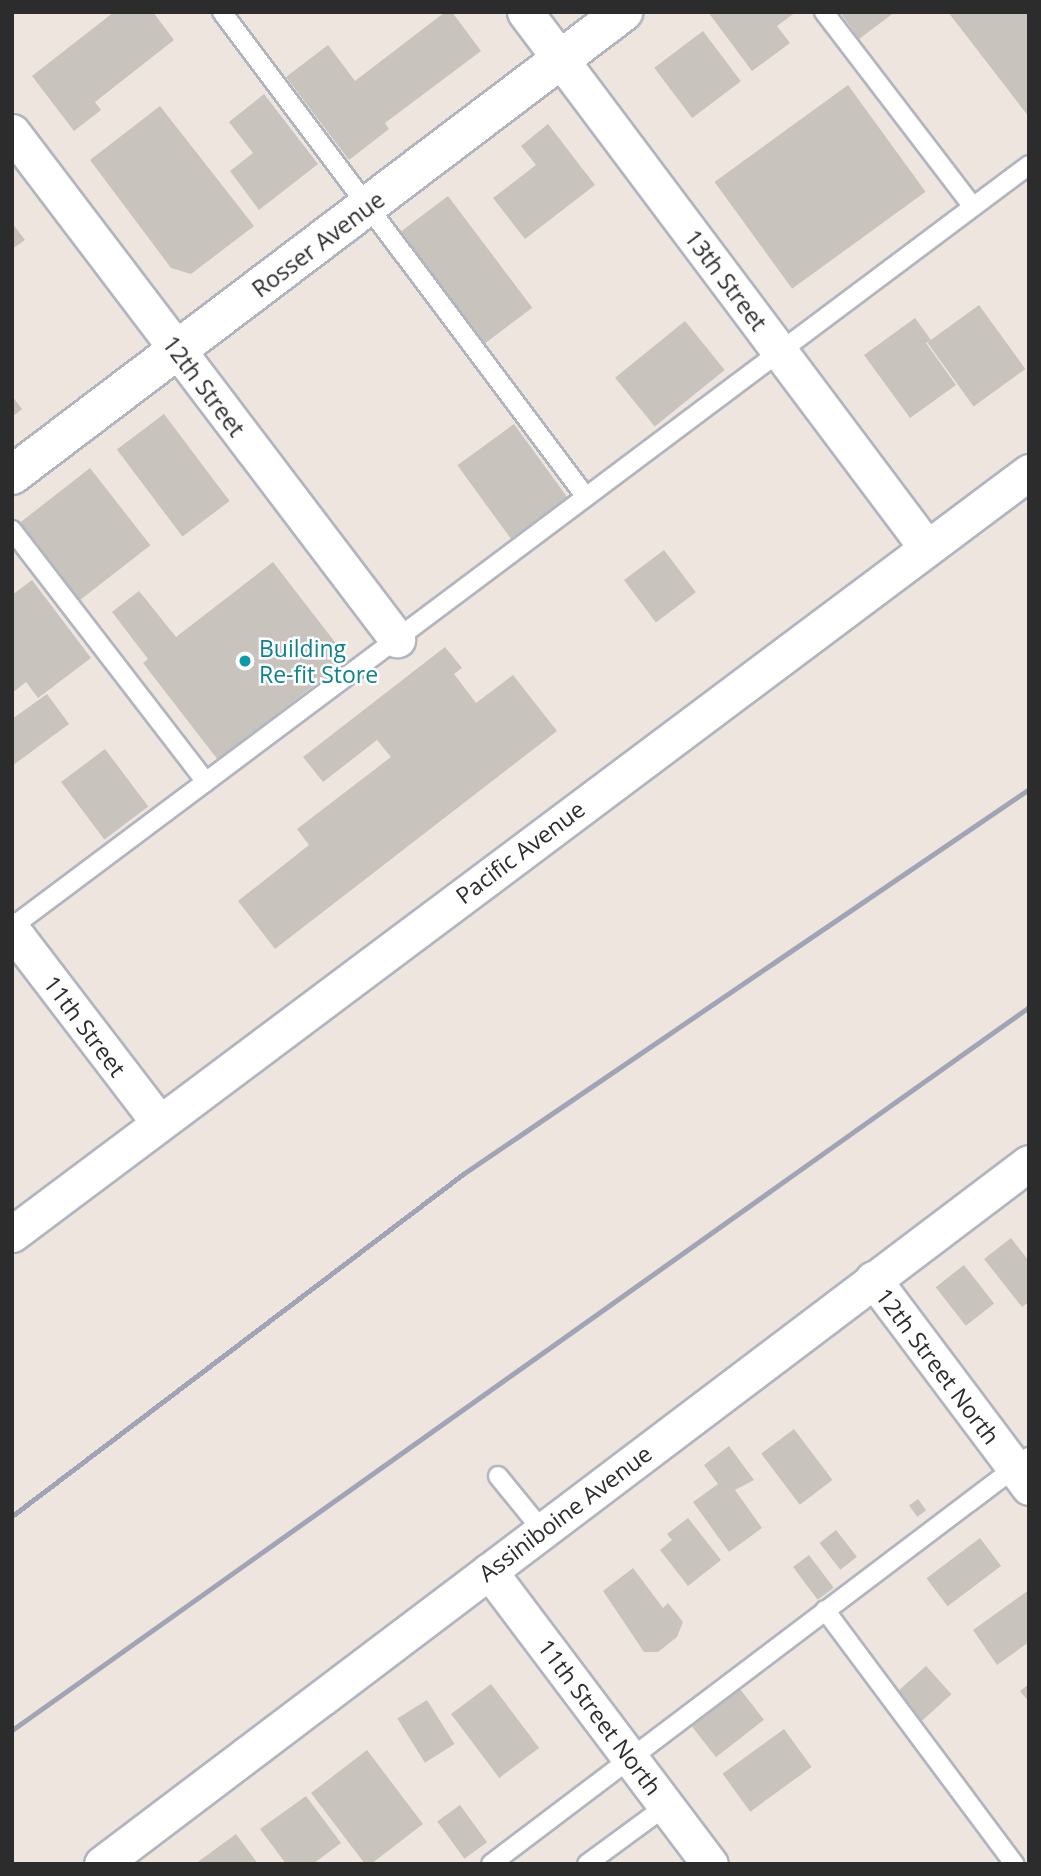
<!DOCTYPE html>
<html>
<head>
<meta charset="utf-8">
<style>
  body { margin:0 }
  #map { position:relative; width:1041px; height:1876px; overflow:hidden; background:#eee6de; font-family:"Open Sans",sans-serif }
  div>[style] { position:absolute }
  .building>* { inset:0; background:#c9c3bd; transform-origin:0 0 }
  .roads { filter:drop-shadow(2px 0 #b2b5c0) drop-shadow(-2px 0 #b2b5c0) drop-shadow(0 2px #b2b5c0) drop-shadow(0 -2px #b2b5c0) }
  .service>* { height:18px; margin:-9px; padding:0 9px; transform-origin:9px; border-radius:9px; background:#fff }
  .minor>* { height:35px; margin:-17.5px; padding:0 17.5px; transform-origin:17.5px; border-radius:17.5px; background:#fff }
  .tertiary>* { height:38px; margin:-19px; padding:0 19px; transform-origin:19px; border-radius:19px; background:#fff }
  .rail>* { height:5px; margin:-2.5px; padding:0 2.5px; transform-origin:2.5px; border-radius:2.5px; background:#a0a4b6 }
  .dots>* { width:19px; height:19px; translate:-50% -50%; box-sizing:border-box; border:4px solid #fff; border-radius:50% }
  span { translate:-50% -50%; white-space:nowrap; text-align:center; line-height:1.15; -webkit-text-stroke:5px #fff; paint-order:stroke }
  .street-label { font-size:23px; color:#2c2c2c }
  .culture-label { font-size:23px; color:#0d838f }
  .left { translate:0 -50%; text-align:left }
  .frame { position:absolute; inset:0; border:14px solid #2c2c2c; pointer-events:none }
</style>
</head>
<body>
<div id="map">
  <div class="building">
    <div style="clip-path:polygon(114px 12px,153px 12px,174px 40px,95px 102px,101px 110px,74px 131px,32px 76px)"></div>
    <div style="clip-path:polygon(445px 12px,452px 12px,481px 51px,385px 123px,389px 129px,349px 160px,286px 77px,328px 45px,355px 81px)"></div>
    <div style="clip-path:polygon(708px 12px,796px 12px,777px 26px,790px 43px,752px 71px)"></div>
    <div style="clip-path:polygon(840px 12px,895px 12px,859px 39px)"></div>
    <div style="clip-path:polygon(948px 12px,1029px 12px,1029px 117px)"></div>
    <div style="left:703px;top:31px;width:63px;height:61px;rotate:53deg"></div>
    <div style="left:848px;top:85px;width:132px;height:165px;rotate:54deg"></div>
    <div style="clip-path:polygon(264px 94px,318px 164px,259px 210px,230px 171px,253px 153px,229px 122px)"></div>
    <div style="clip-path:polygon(160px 106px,254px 226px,191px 274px,171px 268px,90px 160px)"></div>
    <div style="clip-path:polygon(548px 124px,595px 185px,525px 239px,493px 198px,536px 165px,521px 146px)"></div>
    <div style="left:448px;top:196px;width:140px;height:59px;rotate:53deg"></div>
    <div style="clip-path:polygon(12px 223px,25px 240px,12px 249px)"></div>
    <div style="left:979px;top:305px;width:79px;height:64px;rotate:54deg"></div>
    <div style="clip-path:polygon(915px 318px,931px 340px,926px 343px,956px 385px,910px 418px,864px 355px)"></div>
    <div style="left:685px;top:321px;width:63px;height:90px;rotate:51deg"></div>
    <div style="clip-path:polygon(12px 396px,22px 409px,12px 417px)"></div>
    <div style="left:164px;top:414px;width:109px;height:59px;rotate:53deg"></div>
    <div style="left:514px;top:424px;width:91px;height:70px;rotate:54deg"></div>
    <div style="left:90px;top:468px;width:98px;height:91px;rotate:52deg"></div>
    <div style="left:664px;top:550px;width:53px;height:50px;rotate:53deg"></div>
    <div style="clip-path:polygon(273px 562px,348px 659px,218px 760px,143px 663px,148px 659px,112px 612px,139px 591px,176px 637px)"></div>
    <div style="clip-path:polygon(32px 580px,91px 658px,38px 698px,26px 682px,12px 693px,12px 595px)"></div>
    <div style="clip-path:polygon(445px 647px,462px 668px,454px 674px,476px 703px,513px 675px,557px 731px,275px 949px,238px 901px,309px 845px,297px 829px,391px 757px,377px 740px,323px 782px,303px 757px)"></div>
    <div style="clip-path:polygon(47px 694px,69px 724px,12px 766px,12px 719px)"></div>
    <div style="left:105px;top:749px;width:72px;height:55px;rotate:53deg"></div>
    <div style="clip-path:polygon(1011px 1238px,1029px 1261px,1029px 1302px,1022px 1307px,984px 1259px)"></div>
    <div style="left:964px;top:1265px;width:49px;height:36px;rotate:52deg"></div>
    <div style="left:794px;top:1429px;width:64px;height:41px;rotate:53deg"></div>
    <div style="clip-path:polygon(729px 1446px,754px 1480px,735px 1490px,762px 1528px,729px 1552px,693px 1502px,718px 1484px,704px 1465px)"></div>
    <div style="left:918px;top:1499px;width:14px;height:11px;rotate:54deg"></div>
    <div style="clip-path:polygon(688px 1518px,721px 1560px,688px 1586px,660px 1550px,672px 1540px,667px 1534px)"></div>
    <div style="left:836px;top:1530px;width:34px;height:21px;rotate:52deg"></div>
    <div style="left:980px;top:1538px;width:35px;height:67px;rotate:53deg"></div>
    <div style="left:809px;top:1555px;width:41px;height:20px;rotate:53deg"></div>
    <div style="clip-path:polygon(633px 1568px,663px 1608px,668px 1603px,683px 1622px,677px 1637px,658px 1652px,644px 1652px,603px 1591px)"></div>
    <div style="clip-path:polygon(1029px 1590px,1029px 1642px,997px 1665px,973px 1630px)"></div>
    <div style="left:926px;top:1666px;width:38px;height:40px;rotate:48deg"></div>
    <div style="left:491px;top:1684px;width:80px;height:50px;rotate:53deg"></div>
    <div style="clip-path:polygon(1029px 1684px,1029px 1702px,1020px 1691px)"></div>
    <div style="left:740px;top:1689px;width:39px;height:61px;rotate:52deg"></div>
    <div style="left:427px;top:1700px;width:52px;height:35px;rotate:58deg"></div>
    <div style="left:784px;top:1729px;width:47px;height:76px;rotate:54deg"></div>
    <div style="clip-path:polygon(367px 1750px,423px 1824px,371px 1864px,365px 1864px,311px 1793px)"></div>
    <div style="clip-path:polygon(306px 1796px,341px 1843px,313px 1864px,286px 1864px,260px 1829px)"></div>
    <div style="left:460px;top:1805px;width:46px;height:28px;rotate:54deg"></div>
    <div style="clip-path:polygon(236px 1834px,258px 1864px,195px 1864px)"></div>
  </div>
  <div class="roads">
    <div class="service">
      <div style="left:222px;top:12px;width:606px;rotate:53.11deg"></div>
      <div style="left:824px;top:12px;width:245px;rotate:52.6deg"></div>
      <div style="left:12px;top:530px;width:318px;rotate:52.4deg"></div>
      <div style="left:12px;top:927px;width:1271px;rotate:-36.84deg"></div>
      <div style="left:498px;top:1476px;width:70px;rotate:50.8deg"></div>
      <div style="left:825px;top:1610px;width:317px;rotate:53.3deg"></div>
      <div style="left:491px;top:1864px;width:675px;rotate:-37.11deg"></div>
      <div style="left:587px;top:1864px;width:98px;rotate:-36.3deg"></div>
    </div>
    <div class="minor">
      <div style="left:525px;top:12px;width:670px;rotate:53.13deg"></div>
      <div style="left:12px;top:132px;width:637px;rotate:52.79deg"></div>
      <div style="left:12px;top:930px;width:242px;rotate:52.6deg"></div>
      <div style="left:12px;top:1234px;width:1271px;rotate:-36.84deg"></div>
      <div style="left:873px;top:1279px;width:260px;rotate:53.1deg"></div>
      <div style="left:489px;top:1571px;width:367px;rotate:53deg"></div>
      <div style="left:102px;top:1864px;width:1162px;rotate:-37.1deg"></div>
    </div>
    <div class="tertiary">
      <div style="left:12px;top:475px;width:767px;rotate:-37.15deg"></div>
    </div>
  </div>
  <div class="rail">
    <div style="left:12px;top:1516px;width:566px;rotate:-37.17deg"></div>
    <div style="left:463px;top:1174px;width:685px;rotate:-34.22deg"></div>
    <div style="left:12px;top:1730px;width:1248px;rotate:-35.41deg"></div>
  </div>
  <div class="dots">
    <div style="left:245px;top:661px;background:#0f9aa8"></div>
  </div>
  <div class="street-label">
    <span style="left:318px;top:244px;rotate:-37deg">Rosser Avenue</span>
    <span style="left:726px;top:280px;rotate:53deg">13th Street</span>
    <span style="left:204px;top:386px;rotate:53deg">12th Street</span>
    <span style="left:520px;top:852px;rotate:-37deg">Pacific Avenue</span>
    <span style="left:85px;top:1026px;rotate:53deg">11th Street</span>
    <span style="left:938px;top:1366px;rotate:53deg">12th Street North</span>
    <span style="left:565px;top:1513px;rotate:-37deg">Assiniboine Avenue</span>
    <span style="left:600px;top:1717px;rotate:53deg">11th Street North</span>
  </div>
  <div class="culture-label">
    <span class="left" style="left:259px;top:661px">Building<br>Re-fit Store</span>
  </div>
  <div class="frame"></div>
</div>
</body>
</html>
